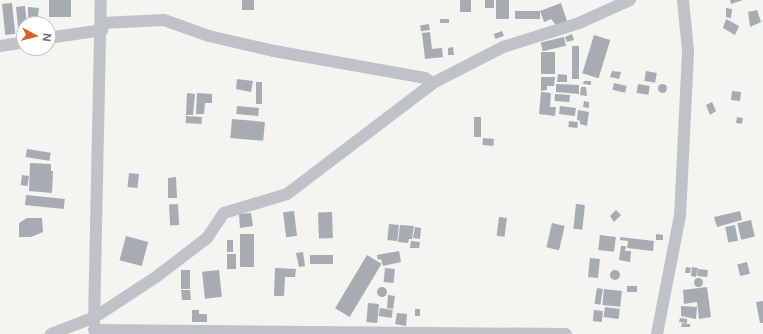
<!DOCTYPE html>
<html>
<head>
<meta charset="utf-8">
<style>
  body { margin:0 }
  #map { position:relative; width:763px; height:334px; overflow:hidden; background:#f4f4f0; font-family:Inter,sans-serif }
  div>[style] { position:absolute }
  .building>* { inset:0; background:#a6acb2; transform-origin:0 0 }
  .round { border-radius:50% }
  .minor>* { height:12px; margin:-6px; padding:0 6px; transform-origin:6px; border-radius:6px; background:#bfc2c6 }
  span { translate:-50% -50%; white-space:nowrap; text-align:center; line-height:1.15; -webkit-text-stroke:4px #fff; paint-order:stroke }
  .north { position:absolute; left:16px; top:16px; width:40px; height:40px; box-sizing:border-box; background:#fff; border:1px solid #c1c6cc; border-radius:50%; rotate:97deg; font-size:11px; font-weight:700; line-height:16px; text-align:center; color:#65717f }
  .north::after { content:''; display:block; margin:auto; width:14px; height:18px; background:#d7622d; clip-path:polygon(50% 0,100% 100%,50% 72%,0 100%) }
</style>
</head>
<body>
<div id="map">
  <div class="building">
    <div style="left:49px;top:0;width:22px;height:17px"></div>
    <div style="left:242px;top:0;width:12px;height:10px"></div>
    <div style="left:460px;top:0;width:11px;height:12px"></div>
    <div style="left:485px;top:0;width:9px;height:8px"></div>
    <div style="left:496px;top:0;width:13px;height:19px"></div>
    <div style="clip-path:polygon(730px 0,743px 0,731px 4px)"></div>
    <div style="left:12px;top:3px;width:31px;height:10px;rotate:84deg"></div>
    <div style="clip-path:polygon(561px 3px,567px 21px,556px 25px,551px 19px,544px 22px,540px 11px)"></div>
    <div style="clip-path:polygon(25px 6px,27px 24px,24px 24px,24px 36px,19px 37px,16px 7px)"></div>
    <div style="clip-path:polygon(28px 7px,39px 8px,38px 17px,28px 17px)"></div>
    <div style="clip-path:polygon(726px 8px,732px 9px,731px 18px,726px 17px)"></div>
    <div style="clip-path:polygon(757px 10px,761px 22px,750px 27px,748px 12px)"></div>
    <div style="left:540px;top:11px;width:8px;height:25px;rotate:90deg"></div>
    <div style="left:440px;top:19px;width:9px;height:4px"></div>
    <div style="clip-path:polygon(726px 19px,739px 26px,735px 35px,723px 28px)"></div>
    <div style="left:429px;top:24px;width:6px;height:9px;rotate:81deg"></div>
    <div style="left:502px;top:31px;width:5px;height:9px;rotate:68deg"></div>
    <div style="clip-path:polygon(430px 32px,432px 49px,442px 48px,443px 57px,425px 59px,422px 33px)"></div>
    <div style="clip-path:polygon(572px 34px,574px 40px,567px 42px,565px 37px)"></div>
    <div style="left:594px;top:35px;width:17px;height:40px;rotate:17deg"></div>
    <div style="left:564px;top:37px;width:9px;height:24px;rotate:77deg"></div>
    <div style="left:572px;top:46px;width:7px;height:33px"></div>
    <div style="clip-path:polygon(453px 47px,454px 55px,448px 55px,448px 48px)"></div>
    <div style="left:541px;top:52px;width:14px;height:22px"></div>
    <div style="clip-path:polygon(612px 71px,621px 72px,619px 79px,610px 77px)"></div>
    <div style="left:646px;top:71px;width:11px;height:10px;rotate:10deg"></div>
    <div style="clip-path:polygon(558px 74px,567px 75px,567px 82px,557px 82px)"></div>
    <div style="clip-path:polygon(541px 77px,555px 77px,554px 86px,547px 86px,547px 90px,541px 91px)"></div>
    <div style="clip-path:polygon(237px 79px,253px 81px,251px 92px,236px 89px)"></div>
    <div style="clip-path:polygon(584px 81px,591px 81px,591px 85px,583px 84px)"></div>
    <div style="left:256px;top:82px;width:6px;height:22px"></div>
    <div style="left:614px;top:83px;width:13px;height:7px;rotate:13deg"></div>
    <div class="round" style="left:657.5px;top:83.5px;width:9px;height:9px"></div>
    <div style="clip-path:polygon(556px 84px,579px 85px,579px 94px,556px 92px)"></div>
    <div style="left:638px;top:84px;width:12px;height:9px;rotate:9deg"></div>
    <div style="clip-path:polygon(581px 87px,586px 87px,587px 96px,580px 95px)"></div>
    <div style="left:732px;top:91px;width:9px;height:9px;rotate:6deg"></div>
    <div style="clip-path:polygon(541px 92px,551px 93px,550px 107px,556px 107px,555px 116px,539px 114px)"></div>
    <div style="clip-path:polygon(187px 93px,195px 94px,193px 115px,186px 115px)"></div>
    <div style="clip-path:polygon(197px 93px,212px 94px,212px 103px,205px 103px,204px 114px,196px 114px)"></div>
    <div style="left:555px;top:94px;width:15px;height:7px;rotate:4deg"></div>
    <div style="clip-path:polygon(584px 101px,589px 102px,589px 108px,583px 107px)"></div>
    <div style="clip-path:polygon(712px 102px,716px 111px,710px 115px,706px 105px)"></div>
    <div style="left:237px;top:106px;width:22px;height:8px;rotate:5deg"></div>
    <div style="left:560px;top:106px;width:16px;height:8px;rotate:7deg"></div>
    <div style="clip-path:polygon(578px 110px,589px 112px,587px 126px,580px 124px,580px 121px,577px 120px)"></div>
    <div style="left:186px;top:116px;width:16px;height:7px;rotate:4deg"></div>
    <div style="left:474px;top:117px;width:7px;height:20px"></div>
    <div style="left:737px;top:117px;width:6px;height:6px;rotate:9deg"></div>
    <div style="left:232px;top:119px;width:33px;height:19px;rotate:5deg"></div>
    <div style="left:569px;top:121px;width:9px;height:6px;rotate:6deg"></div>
    <div style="left:483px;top:138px;width:11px;height:7px;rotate:5deg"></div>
    <div style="left:27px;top:149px;width:24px;height:8px;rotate:9deg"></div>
    <div style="clip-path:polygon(30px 163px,51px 164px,51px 171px,53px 171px,52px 193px,29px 191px)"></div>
    <div style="left:129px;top:173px;width:10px;height:14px;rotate:6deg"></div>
    <div style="left:22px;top:175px;width:7px;height:10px;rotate:8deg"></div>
    <div style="clip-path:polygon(176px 177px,177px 198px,168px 198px,168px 178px)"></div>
    <div style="left:26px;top:195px;width:39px;height:10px;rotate:6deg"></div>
    <div style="left:178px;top:204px;width:21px;height:9px;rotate:87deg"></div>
    <div style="left:576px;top:204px;width:9px;height:25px;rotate:6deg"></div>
    <div style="clip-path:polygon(616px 210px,621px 215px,614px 222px,610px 216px)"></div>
    <div style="left:294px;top:211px;width:25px;height:11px;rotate:83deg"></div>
    <div style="clip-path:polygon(740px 211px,742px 220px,717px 227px,714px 217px)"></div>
    <div style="left:332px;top:212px;width:26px;height:14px;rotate:88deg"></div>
    <div style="clip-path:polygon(251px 213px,253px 226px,240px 228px,239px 214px)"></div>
    <div style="left:499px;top:217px;width:8px;height:19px;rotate:7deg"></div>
    <div style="clip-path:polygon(27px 218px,42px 218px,43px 232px,31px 237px,19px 237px,19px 223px)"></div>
    <div style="left:751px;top:220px;width:17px;height:14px;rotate:77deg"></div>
    <div style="left:552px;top:223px;width:13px;height:25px;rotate:13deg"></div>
    <div style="left:389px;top:224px;width:10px;height:16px;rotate:6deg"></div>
    <div style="clip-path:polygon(400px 225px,414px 226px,412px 239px,409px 239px,408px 243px,398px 242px)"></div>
    <div style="left:735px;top:225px;width:16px;height:10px;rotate:79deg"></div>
    <div style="clip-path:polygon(415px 227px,421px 228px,420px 239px,413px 238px)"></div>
    <div style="left:240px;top:234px;width:14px;height:33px"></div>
    <div style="clip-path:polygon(656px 234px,663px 235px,663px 240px,656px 240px)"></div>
    <div style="left:600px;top:235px;width:16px;height:15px;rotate:7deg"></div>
    <div style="left:126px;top:236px;width:23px;height:25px;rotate:15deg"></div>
    <div style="clip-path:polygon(620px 237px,654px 241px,653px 251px,627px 248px,628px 241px,620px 240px)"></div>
    <div style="left:227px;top:240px;width:6px;height:12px"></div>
    <div style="clip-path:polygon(411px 241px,420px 242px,419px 248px,410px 248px)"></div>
    <div style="clip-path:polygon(621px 246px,626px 246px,625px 251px,631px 251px,630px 262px,619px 260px)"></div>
    <div style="clip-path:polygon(399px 251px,401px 262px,383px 266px,381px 259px,378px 260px,377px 255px)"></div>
    <div style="clip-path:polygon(303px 252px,305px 266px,299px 267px,296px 253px)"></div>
    <div style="left:227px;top:254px;width:9px;height:15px"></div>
    <div style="left:333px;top:255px;width:9px;height:23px;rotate:90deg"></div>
    <div style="left:367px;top:255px;width:17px;height:62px;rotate:31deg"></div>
    <div style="left:590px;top:258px;width:10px;height:19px;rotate:6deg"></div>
    <div style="left:747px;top:262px;width:12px;height:10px;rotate:76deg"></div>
    <div style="clip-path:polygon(686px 267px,691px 268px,690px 273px,685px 273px)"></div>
    <div style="clip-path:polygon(692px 267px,698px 268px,696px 277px,691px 276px)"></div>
    <div style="clip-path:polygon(275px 268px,296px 269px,295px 277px,285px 277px,284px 296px,274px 296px)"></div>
    <div style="left:385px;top:268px;width:10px;height:14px;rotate:6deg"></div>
    <div style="left:698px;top:269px;width:10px;height:7px;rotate:6deg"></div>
    <div class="round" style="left:610px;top:270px;width:10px;height:10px"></div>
    <div style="left:181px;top:270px;width:9px;height:19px"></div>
    <div style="left:219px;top:270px;width:27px;height:17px;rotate:84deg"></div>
    <div class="round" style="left:693.5px;top:277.5px;width:9px;height:9px"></div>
    <div style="left:627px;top:286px;width:10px;height:6px"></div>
    <div style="clip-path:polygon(707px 287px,711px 317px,699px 319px,697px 302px,684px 304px,683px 290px)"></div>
    <div class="round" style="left:377px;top:287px;width:10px;height:10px"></div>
    <div style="left:597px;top:288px;width:6px;height:16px;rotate:9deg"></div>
    <div style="left:604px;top:289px;width:18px;height:16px;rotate:6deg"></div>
    <div style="clip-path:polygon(181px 290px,190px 290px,191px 300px,182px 300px)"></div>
    <div style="clip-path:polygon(388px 295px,395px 296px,393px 309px,387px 308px)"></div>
    <div style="clip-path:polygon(763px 301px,763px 323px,760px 323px,756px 302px)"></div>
    <div style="left:368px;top:303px;width:11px;height:19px;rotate:5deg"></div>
    <div style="clip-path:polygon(681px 306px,697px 307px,696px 319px,681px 316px)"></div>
    <div style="left:605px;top:307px;width:15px;height:10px;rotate:8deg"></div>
    <div style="left:380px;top:308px;width:13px;height:8px;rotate:9deg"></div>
    <div style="left:415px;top:309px;width:5px;height:7px"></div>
    <div style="clip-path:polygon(192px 310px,199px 310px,199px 314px,207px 314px,207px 322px,192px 322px)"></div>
    <div style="left:594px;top:310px;width:9px;height:11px;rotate:6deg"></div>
    <div style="clip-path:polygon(397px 313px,407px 314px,406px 326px,395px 324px)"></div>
    <div style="clip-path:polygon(680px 318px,687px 319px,687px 323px,679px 322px)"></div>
    <div style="clip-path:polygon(682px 323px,690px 324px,690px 327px,681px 327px)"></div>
  </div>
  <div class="minor">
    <div style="left:101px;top:23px;width:63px;rotate:-2.7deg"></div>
    <div style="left:164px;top:20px;width:48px;rotate:19.6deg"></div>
    <div style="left:209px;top:36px;width:67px;rotate:13deg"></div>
    <div style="left:274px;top:51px;width:153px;rotate:10.1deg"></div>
    <div style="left:425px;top:78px;width:9px;rotate:32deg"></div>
    <div style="left:48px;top:38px;width:55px;rotate:-8.4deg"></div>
    <div style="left:0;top:46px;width:24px;rotate:-9deg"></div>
    <div style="left:94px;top:323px;width:323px;rotate:-88.8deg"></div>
    <div style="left:94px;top:330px;width:472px;rotate:0.5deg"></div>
    <div style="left:51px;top:334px;width:47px;rotate:-21.1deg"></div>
    <div style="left:95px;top:317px;width:73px;rotate:-33.3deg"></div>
    <div style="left:156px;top:277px;width:64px;rotate:-37.4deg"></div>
    <div style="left:207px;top:238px;width:30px;rotate:-56deg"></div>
    <div style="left:224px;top:213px;width:66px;rotate:-16.8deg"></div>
    <div style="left:287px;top:194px;width:183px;rotate:-37.2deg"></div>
    <div style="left:433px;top:83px;width:79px;rotate:-27.2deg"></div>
    <div style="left:503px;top:47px;width:80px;rotate:-17.5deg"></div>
    <div style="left:579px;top:23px;width:56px;rotate:-24.3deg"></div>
    <div style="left:657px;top:334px;width:120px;rotate:-79deg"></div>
    <div style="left:680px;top:216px;width:165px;rotate:-87.2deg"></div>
    <div style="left:688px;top:51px;width:51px;rotate:-95.6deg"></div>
  </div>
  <div class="north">N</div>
</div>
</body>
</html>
